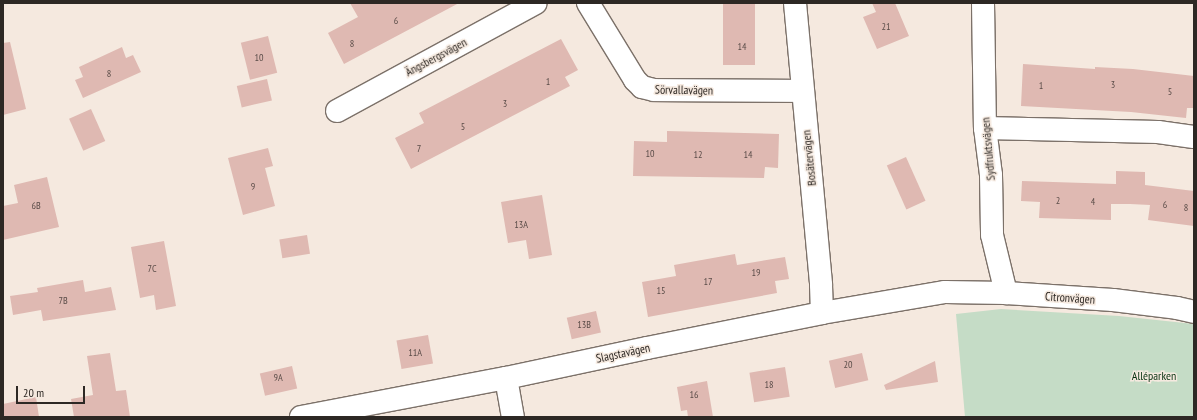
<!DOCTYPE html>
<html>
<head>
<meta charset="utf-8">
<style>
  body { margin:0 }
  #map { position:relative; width:1197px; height:420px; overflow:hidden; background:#f5e9df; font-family:"PT Sans Narrow",sans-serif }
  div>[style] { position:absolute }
  .green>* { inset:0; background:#c5dcc6 }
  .building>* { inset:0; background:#dfb9b2; transform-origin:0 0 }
  .roads { filter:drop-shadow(1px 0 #7c7169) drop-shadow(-1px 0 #7c7169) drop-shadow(0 1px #7c7169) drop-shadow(0 -1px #7c7169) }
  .minor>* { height:22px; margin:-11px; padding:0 11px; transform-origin:11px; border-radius:11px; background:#fff }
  span { translate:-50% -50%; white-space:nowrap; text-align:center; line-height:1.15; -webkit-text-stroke:3px #f5e9df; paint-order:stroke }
  .number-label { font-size:10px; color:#5a4c48 }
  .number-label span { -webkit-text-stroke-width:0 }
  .street-label { font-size:12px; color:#2d2824 }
  .park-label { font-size:12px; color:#083311 }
  .frame { position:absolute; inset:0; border:4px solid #2d2824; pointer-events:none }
  .scale { position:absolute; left:16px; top:386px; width:69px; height:18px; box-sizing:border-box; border:2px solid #2d2824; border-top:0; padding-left:5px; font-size:12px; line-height:14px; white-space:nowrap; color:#2d2824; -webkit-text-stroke:3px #f5e9df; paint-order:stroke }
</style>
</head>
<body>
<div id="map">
  <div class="green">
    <div style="clip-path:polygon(1001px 309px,1119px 316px,1194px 324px,1194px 417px,965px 417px,956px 314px)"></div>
  </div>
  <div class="building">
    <div style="clip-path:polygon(350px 3px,459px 3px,344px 64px,328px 33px,358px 17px)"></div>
    <div style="left:723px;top:3px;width:32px;height:62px"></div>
    <div style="clip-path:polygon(872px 3px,895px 3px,909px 36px,877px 49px,863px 17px,876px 12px)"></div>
    <div style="left:268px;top:36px;width:38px;height:28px;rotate:76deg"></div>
    <div style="clip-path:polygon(561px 39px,578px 70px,565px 77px,570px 86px,411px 169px,395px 138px,424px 123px,419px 113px)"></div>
    <div style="clip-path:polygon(10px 42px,26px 109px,3px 115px,3px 43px)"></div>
    <div style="clip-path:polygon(122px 47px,126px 58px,133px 55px,141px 72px,83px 98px,75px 80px,83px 77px,79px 67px)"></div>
    <div style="clip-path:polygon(1023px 64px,1095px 69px,1095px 67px,1133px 69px,1194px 76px,1194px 108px,1187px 108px,1186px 118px,1131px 112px,1021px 106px)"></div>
    <div style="left:267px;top:79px;width:22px;height:31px;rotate:77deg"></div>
    <div style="left:91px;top:109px;width:35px;height:24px;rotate:66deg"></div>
    <div style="clip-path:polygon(667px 131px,779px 134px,778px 168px,765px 167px,764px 178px,633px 176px,634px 141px,667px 142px)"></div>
    <div style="clip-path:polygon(268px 148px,273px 166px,265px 168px,275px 206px,243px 215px,228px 158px)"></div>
    <div style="left:906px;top:157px;width:48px;height:21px;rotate:66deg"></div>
    <div style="clip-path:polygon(1116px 171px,1145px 172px,1145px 185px,1194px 191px,1194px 226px,1148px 220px,1150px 205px,1130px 204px,1111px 204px,1111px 220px,1039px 218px,1040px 202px,1021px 201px,1022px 181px,1116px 184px)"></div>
    <div style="clip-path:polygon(47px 177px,59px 227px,3px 240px,3px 206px,18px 203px,14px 185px)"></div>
    <div style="clip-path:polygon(542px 195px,552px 255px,529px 259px,526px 240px,508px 243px,501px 202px)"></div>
    <div style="left:307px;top:235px;width:19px;height:28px;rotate:81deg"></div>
    <div style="clip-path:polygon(164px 241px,176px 306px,156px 310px,154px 295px,140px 298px,131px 247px)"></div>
    <div style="clip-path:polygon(735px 254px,737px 265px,785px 257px,789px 279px,775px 281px,777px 293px,648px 317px,642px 282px,676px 276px,674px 265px)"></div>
    <div style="clip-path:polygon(83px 280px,85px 292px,111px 287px,116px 310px,43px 321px,41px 310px,13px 315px,10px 296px,38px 292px,37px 288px)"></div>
    <div style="left:596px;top:311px;width:22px;height:30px;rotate:77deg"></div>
    <div style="left:428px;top:335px;width:29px;height:32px;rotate:80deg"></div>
    <div style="clip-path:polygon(110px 353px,116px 391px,126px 390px,130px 417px,74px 417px,71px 399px,93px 395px,87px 356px)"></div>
    <div style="left:862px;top:353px;width:28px;height:34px;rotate:77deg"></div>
    <div style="clip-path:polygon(935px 361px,938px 382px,886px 390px,884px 385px)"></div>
    <div style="left:292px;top:366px;width:23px;height:33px;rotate:77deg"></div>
    <div style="left:785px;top:367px;width:30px;height:36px;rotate:81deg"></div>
    <div style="clip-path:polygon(707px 381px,713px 417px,688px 417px,687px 410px,681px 411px,677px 387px)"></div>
    <div style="clip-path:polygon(36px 397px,39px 417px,3px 417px,3px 404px)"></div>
  </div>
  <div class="roads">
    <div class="minor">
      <div style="left:588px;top:3px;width:90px;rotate:58.6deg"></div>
      <div style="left:635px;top:80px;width:10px;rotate:45deg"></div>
      <div style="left:642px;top:87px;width:12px;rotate:14deg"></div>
      <div style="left:654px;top:90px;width:148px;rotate:0.4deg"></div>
      <div style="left:795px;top:3px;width:283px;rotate:84.7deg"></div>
      <div style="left:821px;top:285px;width:28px;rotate:88deg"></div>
      <div style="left:983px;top:3px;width:125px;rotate:89.1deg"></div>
      <div style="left:985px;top:128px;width:47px;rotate:82.7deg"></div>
      <div style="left:991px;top:175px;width:60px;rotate:89deg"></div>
      <div style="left:992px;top:235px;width:60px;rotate:76.4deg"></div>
      <div style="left:337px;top:111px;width:226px;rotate:-28.5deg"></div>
      <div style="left:985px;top:128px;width:173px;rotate:1.3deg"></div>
      <div style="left:1158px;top:132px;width:36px;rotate:8deg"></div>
      <div style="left:506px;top:378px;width:40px;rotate:80deg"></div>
      <div style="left:301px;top:417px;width:209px;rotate:-10.8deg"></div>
      <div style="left:506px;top:378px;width:144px;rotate:-12deg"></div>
      <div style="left:647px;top:348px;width:178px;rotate:-11.3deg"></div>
      <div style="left:822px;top:313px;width:125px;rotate:-9.7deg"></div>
      <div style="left:945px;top:292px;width:61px;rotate:0.9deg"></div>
      <div style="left:1006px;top:293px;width:107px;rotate:3.7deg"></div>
      <div style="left:1113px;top:300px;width:64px;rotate:7.1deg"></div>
      <div style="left:1177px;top:308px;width:17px;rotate:13deg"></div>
    </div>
  </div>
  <div class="number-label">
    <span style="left:396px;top:21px">6</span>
    <span style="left:886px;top:27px">21</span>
    <span style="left:352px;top:44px">8</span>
    <span style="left:742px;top:47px">14</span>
    <span style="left:259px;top:58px">10</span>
    <span style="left:109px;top:74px">8</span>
    <span style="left:548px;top:82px">1</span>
    <span style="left:1113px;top:85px">3</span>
    <span style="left:1041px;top:86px">1</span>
    <span style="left:1170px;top:92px">5</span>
    <span style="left:505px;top:104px">3</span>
    <span style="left:463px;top:127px">5</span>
    <span style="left:419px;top:149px">7</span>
    <span style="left:650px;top:154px">10</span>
    <span style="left:698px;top:155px">12</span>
    <span style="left:748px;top:155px">14</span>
    <span style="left:253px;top:187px">9</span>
    <span style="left:1058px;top:201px">2</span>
    <span style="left:1093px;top:202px">4</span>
    <span style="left:1165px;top:205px">6</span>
    <span style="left:36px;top:206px">6B</span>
    <span style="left:1186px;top:208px">8</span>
    <span style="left:521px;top:225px">13A</span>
    <span style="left:152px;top:269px">7C</span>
    <span style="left:756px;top:273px">19</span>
    <span style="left:708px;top:282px">17</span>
    <span style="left:661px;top:291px">15</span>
    <span style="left:63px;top:301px">7B</span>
    <span style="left:584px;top:325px">13B</span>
    <span style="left:415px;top:353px">11A</span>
    <span style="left:848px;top:365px">20</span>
    <span style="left:278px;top:378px">9A</span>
    <span style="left:769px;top:385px">18</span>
    <span style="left:694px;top:395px">16</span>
  </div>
  <div class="street-label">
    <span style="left:436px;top:57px;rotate:-28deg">Ängsbergsvägen</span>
    <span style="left:684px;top:90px;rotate:1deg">Sörvallavägen</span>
    <span style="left:988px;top:149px;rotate:-95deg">Sydfruktsvägen</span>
    <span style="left:809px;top:158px;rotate:-96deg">Bosätervägen</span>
    <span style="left:1070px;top:298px;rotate:4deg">Citronvägen</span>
    <span style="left:623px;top:353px;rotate:-12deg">Slagstavägen</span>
  </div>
  <div class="park-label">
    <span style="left:1154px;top:376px">Alléparken</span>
  </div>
  <div class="frame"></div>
  <div class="scale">20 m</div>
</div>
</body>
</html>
